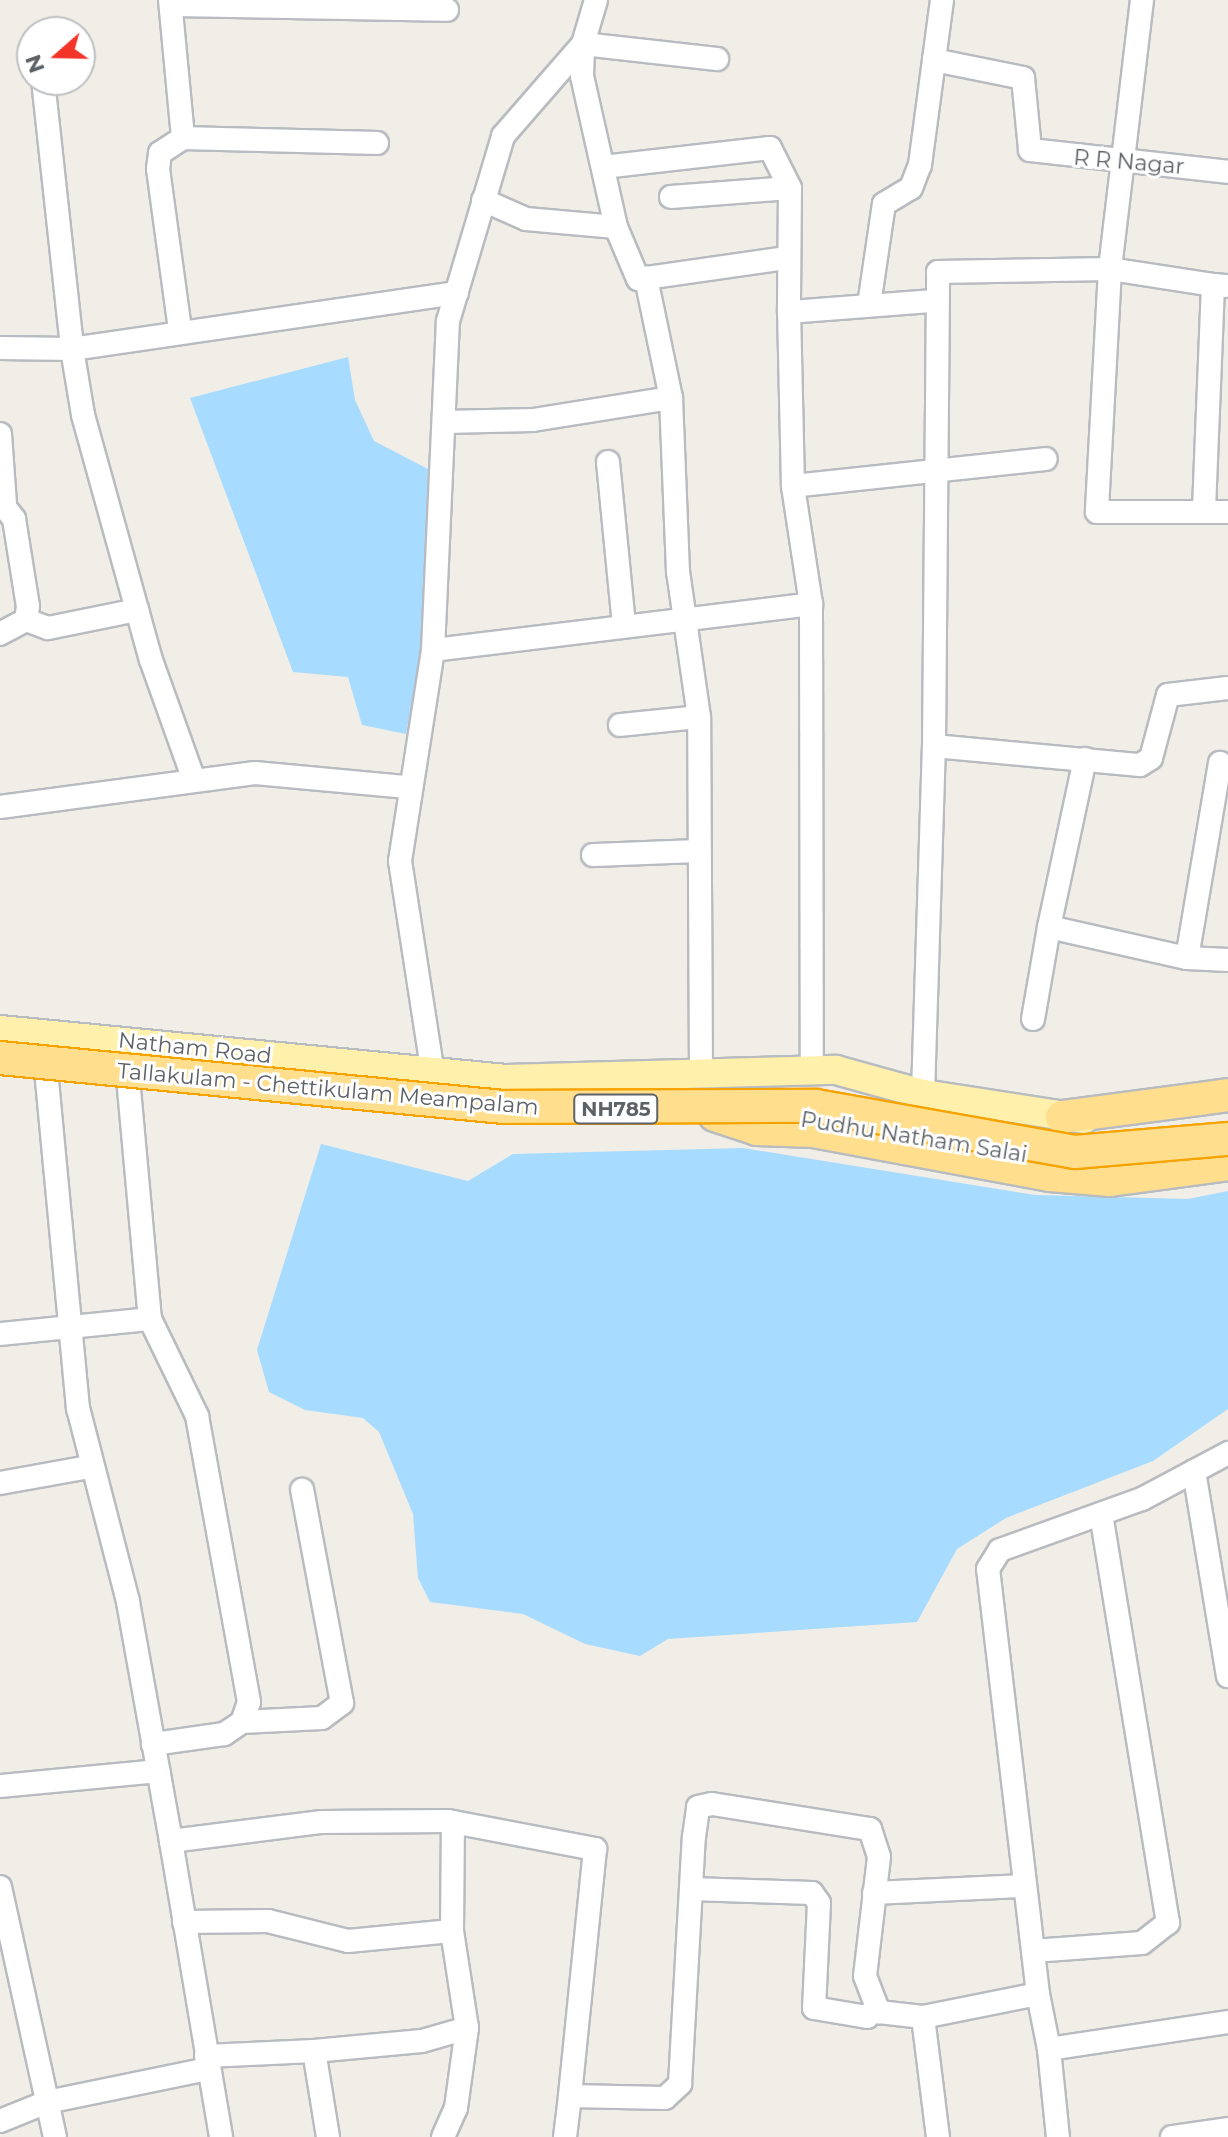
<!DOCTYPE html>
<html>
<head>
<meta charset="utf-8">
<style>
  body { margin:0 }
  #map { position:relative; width:1228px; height:2137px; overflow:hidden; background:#f0eee6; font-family:Montserrat,sans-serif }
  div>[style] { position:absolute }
  .water>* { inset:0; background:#a7dbff }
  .roads { filter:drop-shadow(2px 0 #b8bbc0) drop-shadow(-2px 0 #b8bbc0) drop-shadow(0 2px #b8bbc0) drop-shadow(0 -2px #b8bbc0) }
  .minor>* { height:22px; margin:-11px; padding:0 11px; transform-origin:11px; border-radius:11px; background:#fff }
  .major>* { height:28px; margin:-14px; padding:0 14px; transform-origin:14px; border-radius:14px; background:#fff0ac }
  .highway>* { height:32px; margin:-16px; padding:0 16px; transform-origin:16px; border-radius:16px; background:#ffdf8e }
  .bridges { filter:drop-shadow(2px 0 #f6a300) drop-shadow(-2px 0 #f6a300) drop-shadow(0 2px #f6a300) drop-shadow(0 -2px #f6a300) }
  .highway-bridge>* { height:32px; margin:-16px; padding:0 16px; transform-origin:16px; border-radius:16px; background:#ffdf8e }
  span { translate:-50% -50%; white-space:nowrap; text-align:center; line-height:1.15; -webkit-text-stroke:6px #fff; paint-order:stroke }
  .shield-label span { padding:2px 6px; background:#fff; border:2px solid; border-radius:6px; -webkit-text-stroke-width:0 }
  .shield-label { font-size:20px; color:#5d6267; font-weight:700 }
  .street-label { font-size:22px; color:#5d6267 }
  .north { position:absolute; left:16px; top:16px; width:80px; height:80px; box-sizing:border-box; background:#fff; border:2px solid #bec0c2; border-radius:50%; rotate:250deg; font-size:22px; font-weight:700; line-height:32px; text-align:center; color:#5d6267 }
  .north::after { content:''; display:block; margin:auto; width:28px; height:36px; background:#f33429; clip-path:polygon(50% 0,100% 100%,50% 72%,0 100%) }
</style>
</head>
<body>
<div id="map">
  <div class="water">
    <div style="clip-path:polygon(348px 357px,355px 400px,374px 441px,428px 469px,423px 638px,406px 734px,362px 725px,348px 677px,293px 672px,190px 398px)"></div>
    <div style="clip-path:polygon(321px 1144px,468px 1181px,513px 1154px,743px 1148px,1035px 1195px,1188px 1199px,1228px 1191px,1228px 1409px,1153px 1461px,1006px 1518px,957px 1549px,917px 1622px,668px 1639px,640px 1656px,585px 1644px,523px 1614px,430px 1602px,418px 1578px,413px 1514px,379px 1432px,363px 1418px,305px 1410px,269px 1392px,257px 1350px)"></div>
  </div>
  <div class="roads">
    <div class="minor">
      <div style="left:170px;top:0;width:139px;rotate:84.6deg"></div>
      <div style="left:183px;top:138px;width:27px;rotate:147deg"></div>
      <div style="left:160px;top:153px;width:16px;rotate:97deg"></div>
      <div style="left:158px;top:169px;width:162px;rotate:82.2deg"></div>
      <div style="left:942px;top:0;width:61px;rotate:97.6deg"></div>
      <div style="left:934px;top:60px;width:91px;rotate:11.4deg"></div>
      <div style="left:1023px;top:78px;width:72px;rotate:84.4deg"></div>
      <div style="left:1030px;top:150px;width:199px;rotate:6.3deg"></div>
      <div style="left:1142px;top:0;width:271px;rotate:96.8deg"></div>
      <div style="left:1110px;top:269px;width:243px;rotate:93.1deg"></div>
      <div style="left:1097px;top:512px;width:107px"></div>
      <div style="left:171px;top:5px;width:276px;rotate:1deg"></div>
      <div style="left:43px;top:80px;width:271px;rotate:83.8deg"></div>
      <div style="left:72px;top:349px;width:389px;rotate:-8.3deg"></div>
      <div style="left:183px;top:138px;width:194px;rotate:1.5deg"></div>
      <div style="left:603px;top:167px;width:168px;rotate:-6.5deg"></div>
      <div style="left:770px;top:148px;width:45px;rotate:63.4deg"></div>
      <div style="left:671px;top:197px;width:119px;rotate:-4.3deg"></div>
      <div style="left:790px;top:188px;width:124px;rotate:90.5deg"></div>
      <div style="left:483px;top:200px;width:47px;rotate:23.8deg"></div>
      <div style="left:526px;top:219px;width:90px;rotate:5.1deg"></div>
      <div style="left:646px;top:278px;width:142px;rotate:-8.1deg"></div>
      <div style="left:1226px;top:286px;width:13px;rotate:-176deg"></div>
      <div style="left:1213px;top:285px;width:227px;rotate:92.3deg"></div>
      <div style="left:1204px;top:512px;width:24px"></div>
      <div style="left:869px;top:305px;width:102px;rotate:-81.6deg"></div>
      <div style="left:884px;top:204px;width:31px;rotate:-31deg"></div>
      <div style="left:911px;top:188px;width:25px;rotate:-69deg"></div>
      <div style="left:920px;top:165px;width:106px;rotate:-82.4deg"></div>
      <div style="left:0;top:348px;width:72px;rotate:0.8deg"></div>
      <div style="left:72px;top:349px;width:67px;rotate:80.5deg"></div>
      <div style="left:83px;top:415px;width:254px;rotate:74.5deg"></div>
      <div style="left:151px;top:660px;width:124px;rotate:70.3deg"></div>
      <div style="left:444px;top:422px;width:89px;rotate:-1.3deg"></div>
      <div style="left:533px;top:420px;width:140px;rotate:-9.1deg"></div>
      <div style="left:0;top:434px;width:69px;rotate:85.9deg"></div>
      <div style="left:608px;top:462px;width:165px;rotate:84.4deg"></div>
      <div style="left:793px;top:486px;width:254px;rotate:-6.1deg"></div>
      <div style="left:0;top:501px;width:23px;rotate:52deg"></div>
      <div style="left:14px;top:519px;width:88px;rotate:80.9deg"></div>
      <div style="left:28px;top:606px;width:14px;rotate:98deg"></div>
      <div style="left:26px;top:620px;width:30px;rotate:152deg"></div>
      <div style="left:811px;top:604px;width:464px;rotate:89.9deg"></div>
      <div style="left:26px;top:620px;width:23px;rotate:20deg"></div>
      <div style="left:48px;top:628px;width:91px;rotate:-11.4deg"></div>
      <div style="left:433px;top:650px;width:329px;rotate:-87.4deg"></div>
      <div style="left:448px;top:321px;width:193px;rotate:-73.4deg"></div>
      <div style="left:503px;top:136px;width:122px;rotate:-49deg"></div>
      <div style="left:583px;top:44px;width:46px;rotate:-73.5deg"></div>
      <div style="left:620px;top:725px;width:79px;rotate:-5.8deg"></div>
      <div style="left:934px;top:746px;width:474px;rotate:-89.5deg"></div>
      <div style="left:938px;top:272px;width:172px;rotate:-1deg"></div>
      <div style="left:1110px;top:269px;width:104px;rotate:8.8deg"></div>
      <div style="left:1085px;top:759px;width:172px;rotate:102.1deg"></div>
      <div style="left:1049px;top:927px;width:141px;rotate:12.7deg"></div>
      <div style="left:1187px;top:958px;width:198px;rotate:-80.4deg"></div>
      <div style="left:0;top:807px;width:257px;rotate:-7.6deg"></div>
      <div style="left:255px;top:773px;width:153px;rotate:5.3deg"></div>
      <div style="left:593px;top:855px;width:106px;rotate:-2.2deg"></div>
      <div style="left:1187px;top:958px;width:41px;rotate:2.8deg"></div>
      <div style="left:1033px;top:1019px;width:93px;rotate:-80.1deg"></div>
      <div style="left:46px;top:1070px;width:340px;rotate:84.6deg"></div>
      <div style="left:78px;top:1408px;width:200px;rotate:75.5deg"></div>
      <div style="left:128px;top:1602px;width:243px;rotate:79.8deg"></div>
      <div style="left:171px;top:1841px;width:152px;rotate:-7.2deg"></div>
      <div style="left:322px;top:1822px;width:126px;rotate:-0.5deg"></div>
      <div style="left:448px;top:1821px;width:150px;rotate:10.8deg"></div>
      <div style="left:595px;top:1849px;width:248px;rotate:95.8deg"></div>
      <div style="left:570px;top:2096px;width:95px;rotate:1.2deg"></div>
      <div style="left:665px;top:2098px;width:21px;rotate:-43deg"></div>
      <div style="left:680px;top:2084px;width:247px;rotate:-86.8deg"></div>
      <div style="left:694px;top:1837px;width:30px;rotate:-82deg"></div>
      <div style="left:698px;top:1807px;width:14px;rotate:-12deg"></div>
      <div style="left:712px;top:1804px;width:160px;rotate:9deg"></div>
      <div style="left:870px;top:1829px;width:29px;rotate:72deg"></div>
      <div style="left:879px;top:1857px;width:120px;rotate:96.7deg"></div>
      <div style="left:865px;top:1976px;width:39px;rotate:69deg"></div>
      <div style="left:879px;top:2012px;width:44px;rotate:6.5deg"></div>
      <div style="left:923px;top:2017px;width:117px;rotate:-11.3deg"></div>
      <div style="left:1038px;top:1994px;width:428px;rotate:-96.7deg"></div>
      <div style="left:988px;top:1569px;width:22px;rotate:-58deg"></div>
      <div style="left:1000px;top:1550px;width:151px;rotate:-19.8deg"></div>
      <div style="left:1142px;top:1499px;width:98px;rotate:-28.1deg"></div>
      <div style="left:701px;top:1071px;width:354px;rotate:-90.3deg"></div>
      <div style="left:699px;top:717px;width:147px;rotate:-98.2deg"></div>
      <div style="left:678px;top:572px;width:174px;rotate:-92.3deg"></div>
      <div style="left:671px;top:398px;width:123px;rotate:-101.8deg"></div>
      <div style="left:646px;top:278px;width:8px;rotate:173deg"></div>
      <div style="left:638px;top:279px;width:56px;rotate:-112.9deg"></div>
      <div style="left:616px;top:227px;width:155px;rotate:-102.7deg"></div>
      <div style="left:582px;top:76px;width:32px;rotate:-88deg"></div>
      <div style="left:583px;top:44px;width:135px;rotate:6.4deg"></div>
      <div style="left:128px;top:1078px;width:242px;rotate:84.8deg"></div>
      <div style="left:435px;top:1087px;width:229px;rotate:-98.8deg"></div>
      <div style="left:400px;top:861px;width:214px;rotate:-81.1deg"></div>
      <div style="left:433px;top:650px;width:381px;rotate:-6.9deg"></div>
      <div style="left:811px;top:604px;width:119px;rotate:-98.7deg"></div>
      <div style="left:793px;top:486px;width:174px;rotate:-91.3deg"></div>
      <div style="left:789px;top:312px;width:144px;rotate:-4.4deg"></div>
      <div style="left:923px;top:1094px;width:348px;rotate:-88.2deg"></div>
      <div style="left:934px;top:746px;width:207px;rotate:5.3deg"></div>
      <div style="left:1140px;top:765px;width:13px;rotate:-32deg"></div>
      <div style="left:1151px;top:758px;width:65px;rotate:-74.9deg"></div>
      <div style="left:1168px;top:695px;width:60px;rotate:-6.7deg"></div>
      <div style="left:0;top:1334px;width:151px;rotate:-5.7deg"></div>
      <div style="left:150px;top:1319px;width:108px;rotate:64.1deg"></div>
      <div style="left:197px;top:1416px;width:291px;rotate:79.7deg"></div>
      <div style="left:249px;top:1702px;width:21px;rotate:109deg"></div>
      <div style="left:242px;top:1722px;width:22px;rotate:146deg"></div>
      <div style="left:224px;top:1734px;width:72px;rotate:172deg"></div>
      <div style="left:1194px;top:1471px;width:208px;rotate:80.6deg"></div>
      <div style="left:0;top:1483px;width:90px;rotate:-10.2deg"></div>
      <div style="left:242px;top:1722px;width:80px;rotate:-2.9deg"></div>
      <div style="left:322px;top:1718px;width:25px;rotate:-37deg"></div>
      <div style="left:342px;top:1703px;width:217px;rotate:-100.6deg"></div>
      <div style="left:0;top:1786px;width:159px;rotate:-5.4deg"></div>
      <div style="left:171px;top:1841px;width:300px;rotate:80.4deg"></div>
      <div style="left:0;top:1887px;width:256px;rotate:77.6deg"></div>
      <div style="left:691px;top:1889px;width:121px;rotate:1.9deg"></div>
      <div style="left:812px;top:1893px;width:12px;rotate:55deg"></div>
      <div style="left:819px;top:1903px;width:105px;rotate:92.7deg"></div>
      <div style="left:814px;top:2008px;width:54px;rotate:9.6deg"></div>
      <div style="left:867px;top:2017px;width:12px;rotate:-48deg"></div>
      <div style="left:874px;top:1893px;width:151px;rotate:-2.7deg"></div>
      <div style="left:184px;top:1922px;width:84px;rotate:-0.7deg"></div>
      <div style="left:268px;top:1921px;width:82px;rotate:14deg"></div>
      <div style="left:348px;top:1941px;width:104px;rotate:-5.5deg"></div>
      <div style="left:1033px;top:1951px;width:109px;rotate:-4.2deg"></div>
      <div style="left:1142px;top:1943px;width:33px;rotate:-38deg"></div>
      <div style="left:1168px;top:1923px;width:414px;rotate:-99.3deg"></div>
      <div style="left:1038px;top:1994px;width:56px;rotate:78.7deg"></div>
      <div style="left:1049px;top:2049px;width:181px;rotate:-8.6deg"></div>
      <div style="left:923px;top:2017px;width:121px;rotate:82.9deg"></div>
      <div style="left:1049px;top:2049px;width:88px;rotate:84.2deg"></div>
      <div style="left:206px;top:2056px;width:108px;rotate:-2.7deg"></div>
      <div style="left:0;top:2121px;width:51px;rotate:-22deg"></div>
      <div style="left:47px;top:2102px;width:164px;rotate:-11.6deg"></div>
      <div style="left:328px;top:2137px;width:87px;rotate:-99.2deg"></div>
      <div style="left:314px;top:2051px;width:108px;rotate:-5.3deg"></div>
      <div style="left:422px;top:2041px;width:47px;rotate:-16.1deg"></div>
      <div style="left:467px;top:2028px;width:98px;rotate:-98.8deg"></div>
      <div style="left:452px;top:1931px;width:109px;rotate:-89.5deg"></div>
      <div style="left:443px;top:2137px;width:32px;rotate:-66deg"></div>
      <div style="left:456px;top:2108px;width:81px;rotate:-82.2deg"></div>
      <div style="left:565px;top:2137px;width:41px;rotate:-83deg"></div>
      <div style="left:1172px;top:2137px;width:57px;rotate:-8.1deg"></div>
    </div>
    <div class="major">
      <div style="left:0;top:1030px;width:508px;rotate:5.53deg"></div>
      <div style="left:506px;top:1079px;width:330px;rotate:-1.6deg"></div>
      <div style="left:836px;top:1070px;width:90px;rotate:15.4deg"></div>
      <div style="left:923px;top:1094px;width:163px;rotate:8.8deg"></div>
    </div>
    <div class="highway">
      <div style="left:715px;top:1115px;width:44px;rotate:18.4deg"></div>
      <div style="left:757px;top:1129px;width:56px;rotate:2deg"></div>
      <div style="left:813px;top:1131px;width:241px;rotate:10.5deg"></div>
      <div style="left:1050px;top:1175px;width:60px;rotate:4.8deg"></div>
      <div style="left:1110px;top:1180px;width:119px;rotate:-7.7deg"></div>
      <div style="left:1062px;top:1117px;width:167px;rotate:-7.5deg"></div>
    </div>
  </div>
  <div class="bridges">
    <div class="highway-bridge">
      <div style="left:0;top:1058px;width:505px;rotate:5.56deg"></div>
      <div style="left:503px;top:1107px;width:313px;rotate:-0.2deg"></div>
      <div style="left:816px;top:1106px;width:263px;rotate:10.1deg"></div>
      <div style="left:1075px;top:1152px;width:154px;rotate:-4.9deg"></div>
    </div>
  </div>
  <div class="shield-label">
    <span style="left:616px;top:1109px">NH785</span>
  </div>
  <div class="street-label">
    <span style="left:1129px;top:162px;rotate:5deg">R R Nagar</span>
    <span style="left:195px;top:1048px;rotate:6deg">Natham Road</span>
    <span style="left:328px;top:1089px;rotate:5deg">Tallakulam - Chettikulam Meampalam</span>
    <span style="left:914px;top:1137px;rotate:9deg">Pudhu Natham Salai</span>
  </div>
  <div class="north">N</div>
</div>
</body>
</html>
